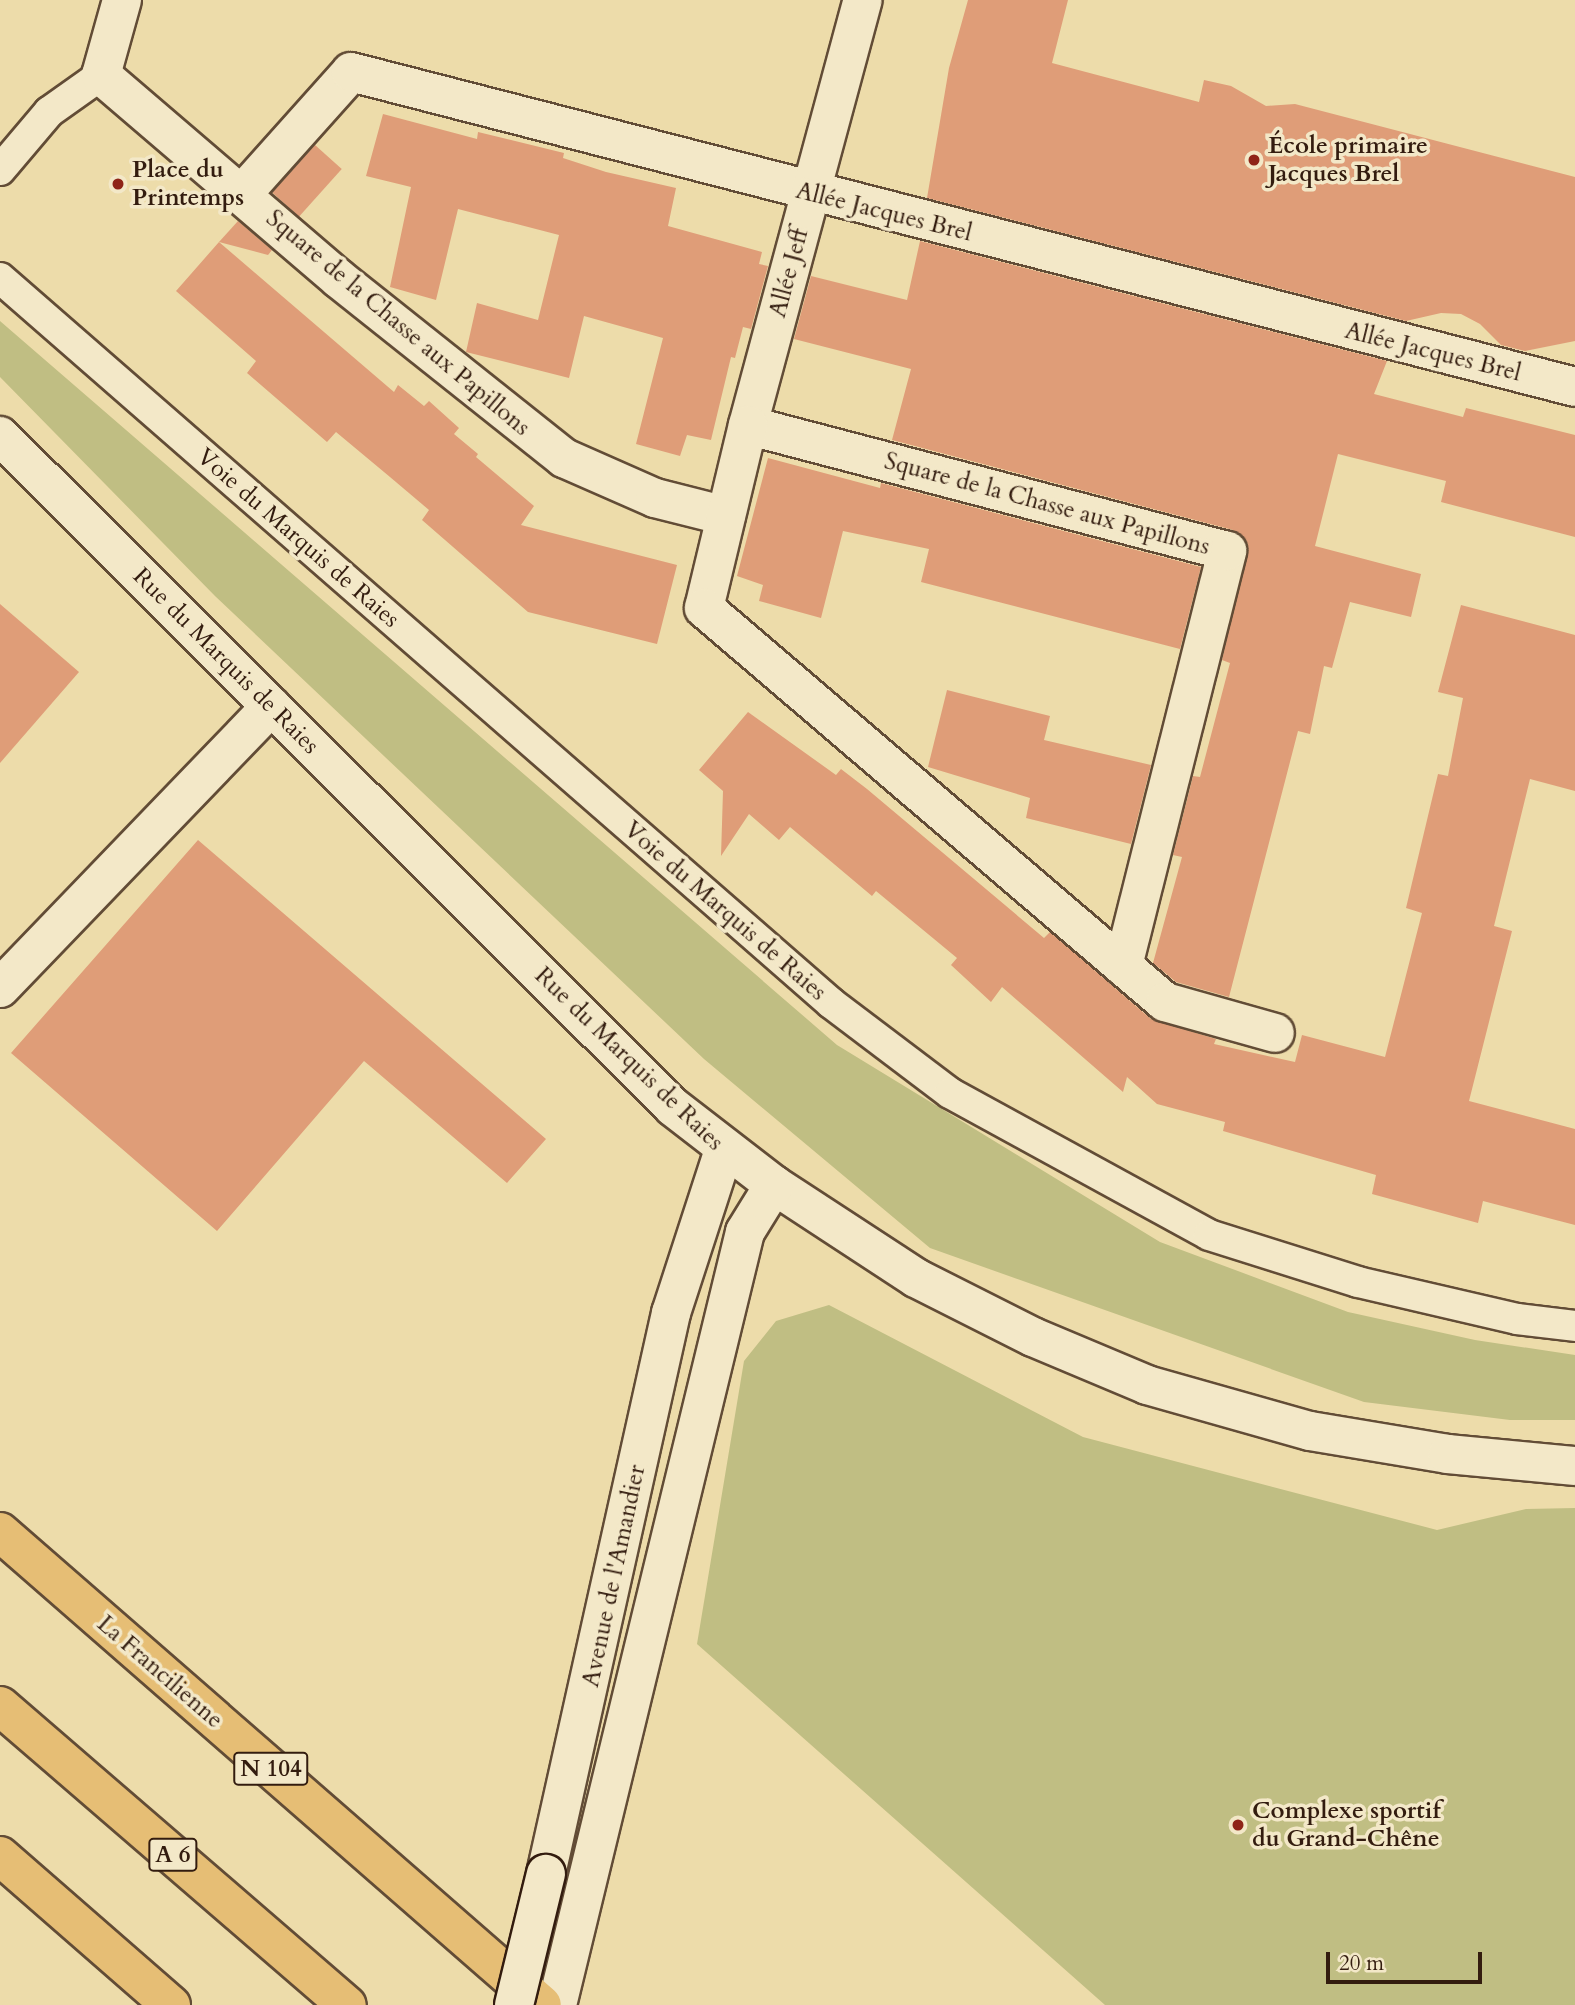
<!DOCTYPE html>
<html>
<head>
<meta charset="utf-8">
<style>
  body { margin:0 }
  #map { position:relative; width:1575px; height:2005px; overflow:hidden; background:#eddcaa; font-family:Cardo,serif }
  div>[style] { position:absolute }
  .green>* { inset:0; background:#c0be83 }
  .building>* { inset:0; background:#df9d78; transform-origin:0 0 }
  .roads { filter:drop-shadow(2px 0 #624c36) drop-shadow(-2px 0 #624c36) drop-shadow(0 2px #624c36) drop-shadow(0 -2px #624c36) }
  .lane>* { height:30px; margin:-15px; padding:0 15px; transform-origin:15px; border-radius:15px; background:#f3e8c8 }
  .street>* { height:38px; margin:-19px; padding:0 19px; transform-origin:19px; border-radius:19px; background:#f3e8c8 }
  .secondary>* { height:38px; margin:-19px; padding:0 19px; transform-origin:19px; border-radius:19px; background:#f3e8c8 }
  .highway>* { height:38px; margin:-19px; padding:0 19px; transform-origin:19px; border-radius:19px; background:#e6be75 }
  .bridges { filter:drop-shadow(2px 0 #331c0f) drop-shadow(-2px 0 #331c0f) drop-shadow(0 2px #331c0f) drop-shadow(0 -2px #331c0f) }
  .secondary-bridge>* { height:38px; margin:-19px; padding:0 19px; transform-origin:19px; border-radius:19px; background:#f3e8c8 }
  .dots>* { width:19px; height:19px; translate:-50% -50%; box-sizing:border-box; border:4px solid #f3e8c8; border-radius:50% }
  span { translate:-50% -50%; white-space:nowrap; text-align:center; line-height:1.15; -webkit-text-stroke:7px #f3e8c8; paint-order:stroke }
  .shield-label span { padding:2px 5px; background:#f3e8c8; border:2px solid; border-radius:5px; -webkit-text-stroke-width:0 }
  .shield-label { font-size:23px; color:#331c0f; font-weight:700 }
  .poi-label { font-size:24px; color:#331c0f; font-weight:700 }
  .left { translate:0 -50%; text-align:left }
  .street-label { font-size:24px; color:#331c0f }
  .scale { position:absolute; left:1326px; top:1952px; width:156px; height:32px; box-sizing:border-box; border:4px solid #331c0f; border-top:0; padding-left:9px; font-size:21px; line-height:24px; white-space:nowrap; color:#331c0f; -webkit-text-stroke:5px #f3e8c8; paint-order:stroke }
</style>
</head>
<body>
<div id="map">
  <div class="green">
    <div style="clip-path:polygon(0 321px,837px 1045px,1160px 1242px,1348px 1312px,1475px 1340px,1575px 1355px,1575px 1420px,1510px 1420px,1364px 1402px,930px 1248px,704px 1059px,215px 596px,0 377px)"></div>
    <div style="clip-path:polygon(829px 1305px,1083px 1437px,1437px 1530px,1526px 1509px,1575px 1508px,1575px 2005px,1105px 2005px,697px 1644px,744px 1361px,776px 1321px)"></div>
  </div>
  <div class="building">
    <div style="clip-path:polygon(968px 0,1068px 0,1052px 63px,1199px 102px,1204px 80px,1231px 86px,1266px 106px,1295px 104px,1575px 177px,1575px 341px,1525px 351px,1501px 345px,1480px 324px,1461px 314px,1441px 313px,1406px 321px,927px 198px,949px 68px)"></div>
    <div style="clip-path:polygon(383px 114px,477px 139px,478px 132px,564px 153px,563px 158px,606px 172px,676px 188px,668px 226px,762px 252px,759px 264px,768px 266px,751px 329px,743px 327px,735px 358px,731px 357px,711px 440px,687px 435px,680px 456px,636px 444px,663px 338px,584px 316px,569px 378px,466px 352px,477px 303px,538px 320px,559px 235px,458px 209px,436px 300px,390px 287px,411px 187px,366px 176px)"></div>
    <div style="left:315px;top:145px;width:36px;height:64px;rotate:42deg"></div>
    <div style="clip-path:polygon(238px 221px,272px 250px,268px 255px,219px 242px)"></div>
    <div style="clip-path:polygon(920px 241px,1387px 361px,1374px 394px,1463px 417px,1466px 408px,1575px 435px,1575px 537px,1441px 502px,1446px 481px,1338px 454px,1315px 546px,1421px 574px,1411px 617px,1350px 602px,1332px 668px,1324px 666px,1310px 734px,1298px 731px,1229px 997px,1176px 982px,1153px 963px,1182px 857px,1173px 855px,1193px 776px,1200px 777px,1230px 663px,1222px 660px,1248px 544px,1233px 530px,892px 440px,911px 369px,794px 339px,811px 276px,907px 300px)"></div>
    <div style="clip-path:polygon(219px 242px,394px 392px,398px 385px,424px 406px,429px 401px,459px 428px,454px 434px,478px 454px,476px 457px,534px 506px,521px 525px,677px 565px,657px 644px,528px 612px,422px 520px,429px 510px,390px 477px,336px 432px,327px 442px,247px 373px,256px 361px,176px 291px)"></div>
    <div style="clip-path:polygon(768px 458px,880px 488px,881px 483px,1201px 567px,1180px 649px,921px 582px,929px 549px,843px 531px,821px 618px,759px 601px,763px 585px,737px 576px)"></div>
    <div style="clip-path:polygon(0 604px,79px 672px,0 763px)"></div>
    <div style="clip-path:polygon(1461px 605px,1575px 635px,1575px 791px,1530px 779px,1494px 926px,1512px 931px,1469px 1101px,1575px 1129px,1575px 1225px,1483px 1201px,1478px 1223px,1372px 1194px,1376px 1175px,1223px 1131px,1225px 1122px,1157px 1104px,1127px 1077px,1123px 1092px,1002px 987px,991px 1002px,951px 965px,957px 958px,876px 891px,872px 896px,790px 827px,779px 840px,749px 814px,721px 856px,723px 791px,699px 770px,748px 712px,836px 775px,841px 769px,867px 789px,1044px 938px,1050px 932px,1151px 1019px,1216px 1039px,1214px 1044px,1295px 1062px,1302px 1035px,1385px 1057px,1422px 913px,1406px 908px,1438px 774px,1448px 776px,1463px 698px,1438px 692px)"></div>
    <div style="clip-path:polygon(947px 690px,1050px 716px,1044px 740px,1151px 765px,1131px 844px,1026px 818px,1030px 798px,928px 767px)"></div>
    <div style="clip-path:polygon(198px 840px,546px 1139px,507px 1183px,364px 1061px,217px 1231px,11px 1053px)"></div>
  </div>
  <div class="roads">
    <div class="lane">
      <div style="left:0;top:170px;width:76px;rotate:-49.8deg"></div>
      <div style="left:49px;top:112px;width:64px;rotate:-35.4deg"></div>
      <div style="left:0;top:278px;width:1103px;rotate:41.1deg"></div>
      <div style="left:831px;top:1003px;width:149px;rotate:37.1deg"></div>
      <div style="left:950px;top:1093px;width:295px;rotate:28.7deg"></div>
      <div style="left:1209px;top:1235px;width:156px;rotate:17.5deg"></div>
      <div style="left:1358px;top:1282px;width:163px;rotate:13.1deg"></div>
      <div style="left:1517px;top:1319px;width:58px;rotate:6.9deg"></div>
    </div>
    <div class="street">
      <div style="left:122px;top:0;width:78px;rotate:105.6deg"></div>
      <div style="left:101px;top:75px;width:313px;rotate:40.6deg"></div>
      <div style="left:339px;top:279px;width:288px;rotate:38.5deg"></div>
      <div style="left:564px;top:458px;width:99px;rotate:23.7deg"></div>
      <div style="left:655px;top:498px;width:73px;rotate:14.2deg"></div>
      <div style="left:243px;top:193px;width:162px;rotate:-48.2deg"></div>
      <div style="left:351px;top:72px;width:1264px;rotate:14.43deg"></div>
      <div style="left:748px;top:425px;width:440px;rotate:-74.9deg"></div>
      <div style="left:1123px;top:966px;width:428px;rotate:-75.9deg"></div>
      <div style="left:1227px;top:551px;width:495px;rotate:-165.3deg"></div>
      <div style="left:748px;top:425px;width:188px;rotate:103.5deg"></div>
      <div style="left:704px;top:608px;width:606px;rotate:40.52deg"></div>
      <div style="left:1165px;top:1002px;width:114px;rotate:15.7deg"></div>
      <div style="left:0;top:988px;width:391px;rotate:-46.1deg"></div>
      <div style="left:774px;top:1185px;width:170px;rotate:33.2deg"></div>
      <div style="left:916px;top:1278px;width:131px;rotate:26.8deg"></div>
      <div style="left:1033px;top:1337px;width:124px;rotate:22.8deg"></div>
      <div style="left:1147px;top:1385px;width:169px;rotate:15.8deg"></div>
      <div style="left:1310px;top:1431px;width:140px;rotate:9.5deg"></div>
      <div style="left:1448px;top:1454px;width:128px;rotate:5.4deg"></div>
    </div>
    <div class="secondary">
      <div style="left:0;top:436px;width:950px;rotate:44.91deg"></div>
      <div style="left:673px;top:1107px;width:128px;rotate:37.7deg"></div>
      <div style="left:774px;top:1185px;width:55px;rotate:121.7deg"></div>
      <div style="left:745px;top:1232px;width:796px;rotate:103.67deg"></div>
      <div style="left:546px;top:1874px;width:575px;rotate:-77.44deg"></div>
      <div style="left:671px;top:1313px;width:171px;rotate:-72deg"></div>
    </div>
    <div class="highway">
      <div style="left:0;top:1532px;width:719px;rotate:41.11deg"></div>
      <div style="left:0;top:1706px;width:458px;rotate:40.8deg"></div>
      <div style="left:0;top:1856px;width:227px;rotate:41.1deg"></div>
    </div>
  </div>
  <div class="bridges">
    <div class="secondary-bridge">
      <div style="left:514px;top:2005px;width:135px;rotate:-76.3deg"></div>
    </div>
  </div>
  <div class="dots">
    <div style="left:1254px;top:160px;background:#8f2418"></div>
    <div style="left:118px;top:184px;background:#8f2418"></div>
    <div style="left:1238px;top:1825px;background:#8f2418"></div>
  </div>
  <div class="shield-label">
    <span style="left:271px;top:1769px">N 104</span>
    <span style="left:173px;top:1855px">A 6</span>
  </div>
  <div class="poi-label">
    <span class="left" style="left:1268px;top:160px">École primaire<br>Jacques Brel</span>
    <span class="left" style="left:132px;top:184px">Place du<br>Printemps</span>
    <span class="left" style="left:1252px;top:1825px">Complexe sportif<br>du Grand-Chêne</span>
  </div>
  <div class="street-label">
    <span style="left:884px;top:212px;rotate:14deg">Allée Jacques Brel</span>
    <span style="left:789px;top:273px;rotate:-75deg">Allée Jeff</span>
    <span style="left:398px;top:323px;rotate:40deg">Square de la Chasse aux Papillons</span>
    <span style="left:1433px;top:352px;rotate:14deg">Allée Jacques Brel</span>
    <span style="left:1047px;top:504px;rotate:15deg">Square de la Chasse aux Papillons</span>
    <span style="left:298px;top:538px;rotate:41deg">Voie du Marquis de Raies</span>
    <span style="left:226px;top:661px;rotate:45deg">Rue du Marquis de Raies</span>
    <span style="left:725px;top:911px;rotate:41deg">Voie du Marquis de Raies</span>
    <span style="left:629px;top:1059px;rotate:44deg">Rue du Marquis de Raies</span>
    <span style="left:614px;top:1576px;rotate:-78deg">Avenue de l'Amandier</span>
    <span style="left:160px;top:1672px;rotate:41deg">La Francilienne</span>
  </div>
  <div class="scale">20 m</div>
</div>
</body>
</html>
